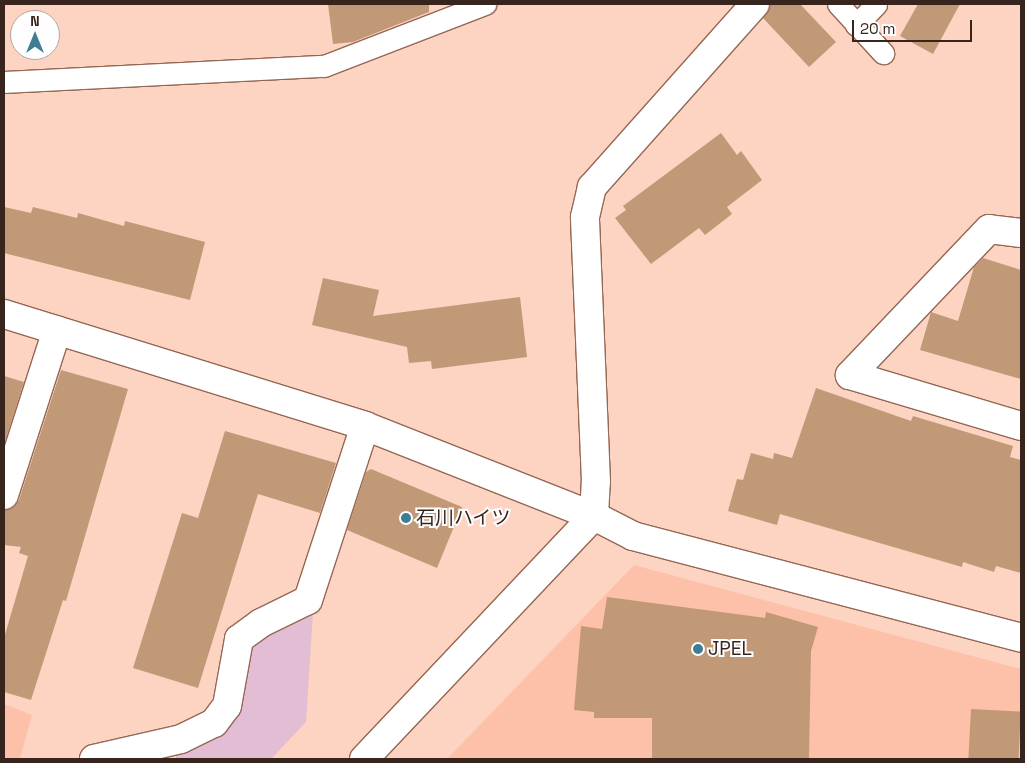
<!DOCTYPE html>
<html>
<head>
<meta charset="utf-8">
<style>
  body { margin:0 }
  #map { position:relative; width:1025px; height:763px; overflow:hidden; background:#fdd3c2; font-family:"Space Grotesk","Noto Sans JP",sans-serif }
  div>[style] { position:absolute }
  .built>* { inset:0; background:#fdc1a9 }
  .green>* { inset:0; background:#e3bdd3 }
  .building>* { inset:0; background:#c19977; transform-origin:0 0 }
  .roads { filter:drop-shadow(1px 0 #956754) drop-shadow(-1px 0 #956754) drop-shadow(0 1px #956754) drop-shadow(0 -1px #956754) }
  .lane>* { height:21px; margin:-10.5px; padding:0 10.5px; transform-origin:10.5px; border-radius:10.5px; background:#fff }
  .street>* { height:28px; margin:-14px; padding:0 14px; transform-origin:14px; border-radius:14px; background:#fff }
  .secondary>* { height:28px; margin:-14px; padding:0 14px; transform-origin:14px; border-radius:14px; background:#fff }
  .dots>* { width:14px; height:14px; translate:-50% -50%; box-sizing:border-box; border:2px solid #fefefe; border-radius:50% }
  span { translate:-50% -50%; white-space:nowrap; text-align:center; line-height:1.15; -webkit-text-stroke:4px #fefefe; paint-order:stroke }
  .poi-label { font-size:19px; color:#37241c }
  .left { translate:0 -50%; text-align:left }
  .frame { position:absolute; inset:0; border:5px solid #37241c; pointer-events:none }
  .north { position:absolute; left:10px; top:10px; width:50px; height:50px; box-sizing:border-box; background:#fefefe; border:1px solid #aea7a4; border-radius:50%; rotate:0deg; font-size:14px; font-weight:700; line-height:20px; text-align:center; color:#37241c }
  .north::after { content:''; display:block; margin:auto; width:18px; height:22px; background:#3f7d92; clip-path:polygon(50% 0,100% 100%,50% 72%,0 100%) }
  .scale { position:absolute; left:852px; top:20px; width:120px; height:22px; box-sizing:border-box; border:2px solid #37241c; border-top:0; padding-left:6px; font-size:15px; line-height:18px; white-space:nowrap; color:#37241c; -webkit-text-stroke:4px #fefefe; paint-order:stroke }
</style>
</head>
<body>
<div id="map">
  <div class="built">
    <div style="clip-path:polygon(634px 565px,1021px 669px,1021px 759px,447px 759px)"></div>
    <div style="clip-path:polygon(4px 704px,32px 715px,20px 759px,4px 759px)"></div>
  </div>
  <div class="green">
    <div style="clip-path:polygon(313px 612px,306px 722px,271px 759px,177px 759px,170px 746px,217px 727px,244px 640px)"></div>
  </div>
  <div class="building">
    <div style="clip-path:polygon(328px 4px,429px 4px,429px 12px,353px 42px,333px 44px)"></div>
    <div style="clip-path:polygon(770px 4px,800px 4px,836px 42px,809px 67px,763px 18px)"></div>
    <div style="clip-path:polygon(918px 4px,960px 4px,933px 54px,900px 36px)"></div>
    <div style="clip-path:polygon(721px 133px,737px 155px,741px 151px,762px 180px,727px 207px,732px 214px,705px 235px,699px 228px,651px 264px,615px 218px,626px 210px,623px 206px)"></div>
    <div style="clip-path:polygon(4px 207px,31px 213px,33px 207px,77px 218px,78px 213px,124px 226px,125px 221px,205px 242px,190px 300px,4px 253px)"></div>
    <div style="clip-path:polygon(983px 258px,1021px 270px,1021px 379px,920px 350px,931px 312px,958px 321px,974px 267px)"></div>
    <div style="clip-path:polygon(323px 278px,379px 290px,373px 316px,520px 297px,527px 357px,432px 369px,431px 361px,409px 363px,407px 347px,312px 325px)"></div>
    <div style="clip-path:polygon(61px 370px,128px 389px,66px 601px,63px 600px,31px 700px,4px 692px,4px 638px,28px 556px,19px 553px,21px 547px,4px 545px,4px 510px,14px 507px,19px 500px)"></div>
    <div style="clip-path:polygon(4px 376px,24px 382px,4px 445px)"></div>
    <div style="clip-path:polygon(816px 388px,911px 421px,913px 416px,1013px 446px,1010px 457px,1021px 460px,1021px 573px,996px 566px,994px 572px,963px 562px,962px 567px,780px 514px,777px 525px,728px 511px,737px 479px,743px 480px,751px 453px,773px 459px,774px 453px,792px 458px)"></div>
    <div style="clip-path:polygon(225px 431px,336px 463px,320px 513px,258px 494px,198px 688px,133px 668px,182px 513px,198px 518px)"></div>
    <div style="clip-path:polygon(371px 469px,462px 507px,437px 568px,347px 530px,366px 472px)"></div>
    <div style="clip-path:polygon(607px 597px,765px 618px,766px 612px,818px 627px,811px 651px,809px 759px,652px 759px,652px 718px,594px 718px,594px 712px,574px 710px,581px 626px,602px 629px)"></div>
    <div style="left:971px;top:709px;width:50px;height:50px;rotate:3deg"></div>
  </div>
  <div class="roads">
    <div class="lane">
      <div style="left:838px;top:4px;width:67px;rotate:47.4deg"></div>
      <div style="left:856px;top:25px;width:29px;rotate:-46deg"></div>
      <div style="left:4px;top:82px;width:320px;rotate:-2.9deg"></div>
      <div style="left:324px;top:66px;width:173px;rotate:-21.1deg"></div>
    </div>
    <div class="street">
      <div style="left:1021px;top:233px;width:32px;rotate:-173deg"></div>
      <div style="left:989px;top:229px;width:202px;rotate:133.6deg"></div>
      <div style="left:850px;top:375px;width:178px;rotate:16.6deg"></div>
      <div style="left:4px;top:495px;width:173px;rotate:-72.2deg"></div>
      <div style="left:594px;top:516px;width:34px;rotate:-87deg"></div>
      <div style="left:596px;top:482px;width:265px;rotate:-92.4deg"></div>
      <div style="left:585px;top:217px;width:31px;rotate:-77deg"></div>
      <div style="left:592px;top:187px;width:245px;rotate:-48.3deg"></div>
      <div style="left:94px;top:759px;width:89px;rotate:-12.9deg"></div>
      <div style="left:181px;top:739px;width:37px;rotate:-26deg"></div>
      <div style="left:214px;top:723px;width:21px;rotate:-53deg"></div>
      <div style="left:227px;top:706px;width:68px;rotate:-79.8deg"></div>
      <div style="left:239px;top:639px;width:27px;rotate:-36deg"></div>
      <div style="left:261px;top:623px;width:52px;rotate:-26.1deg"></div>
      <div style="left:308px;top:600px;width:183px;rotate:-71.9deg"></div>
    </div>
    <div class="secondary">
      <div style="left:4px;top:314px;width:378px;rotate:17.2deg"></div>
      <div style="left:365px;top:426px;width:246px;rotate:21.5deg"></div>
      <div style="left:594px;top:516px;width:44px;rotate:27.1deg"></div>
      <div style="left:633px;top:536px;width:401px;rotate:14.7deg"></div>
      <div style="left:364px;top:759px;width:335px;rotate:-46.6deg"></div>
    </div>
  </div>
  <div class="dots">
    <div style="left:406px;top:518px;background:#3f7d92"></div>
    <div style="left:698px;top:649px;background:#3f7d92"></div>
  </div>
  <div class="poi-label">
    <span class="left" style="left:416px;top:518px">石川ハイツ</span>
    <span class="left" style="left:708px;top:649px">JPEL</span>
  </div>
  <div class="frame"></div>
  <div class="north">N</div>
  <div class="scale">20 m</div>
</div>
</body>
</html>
